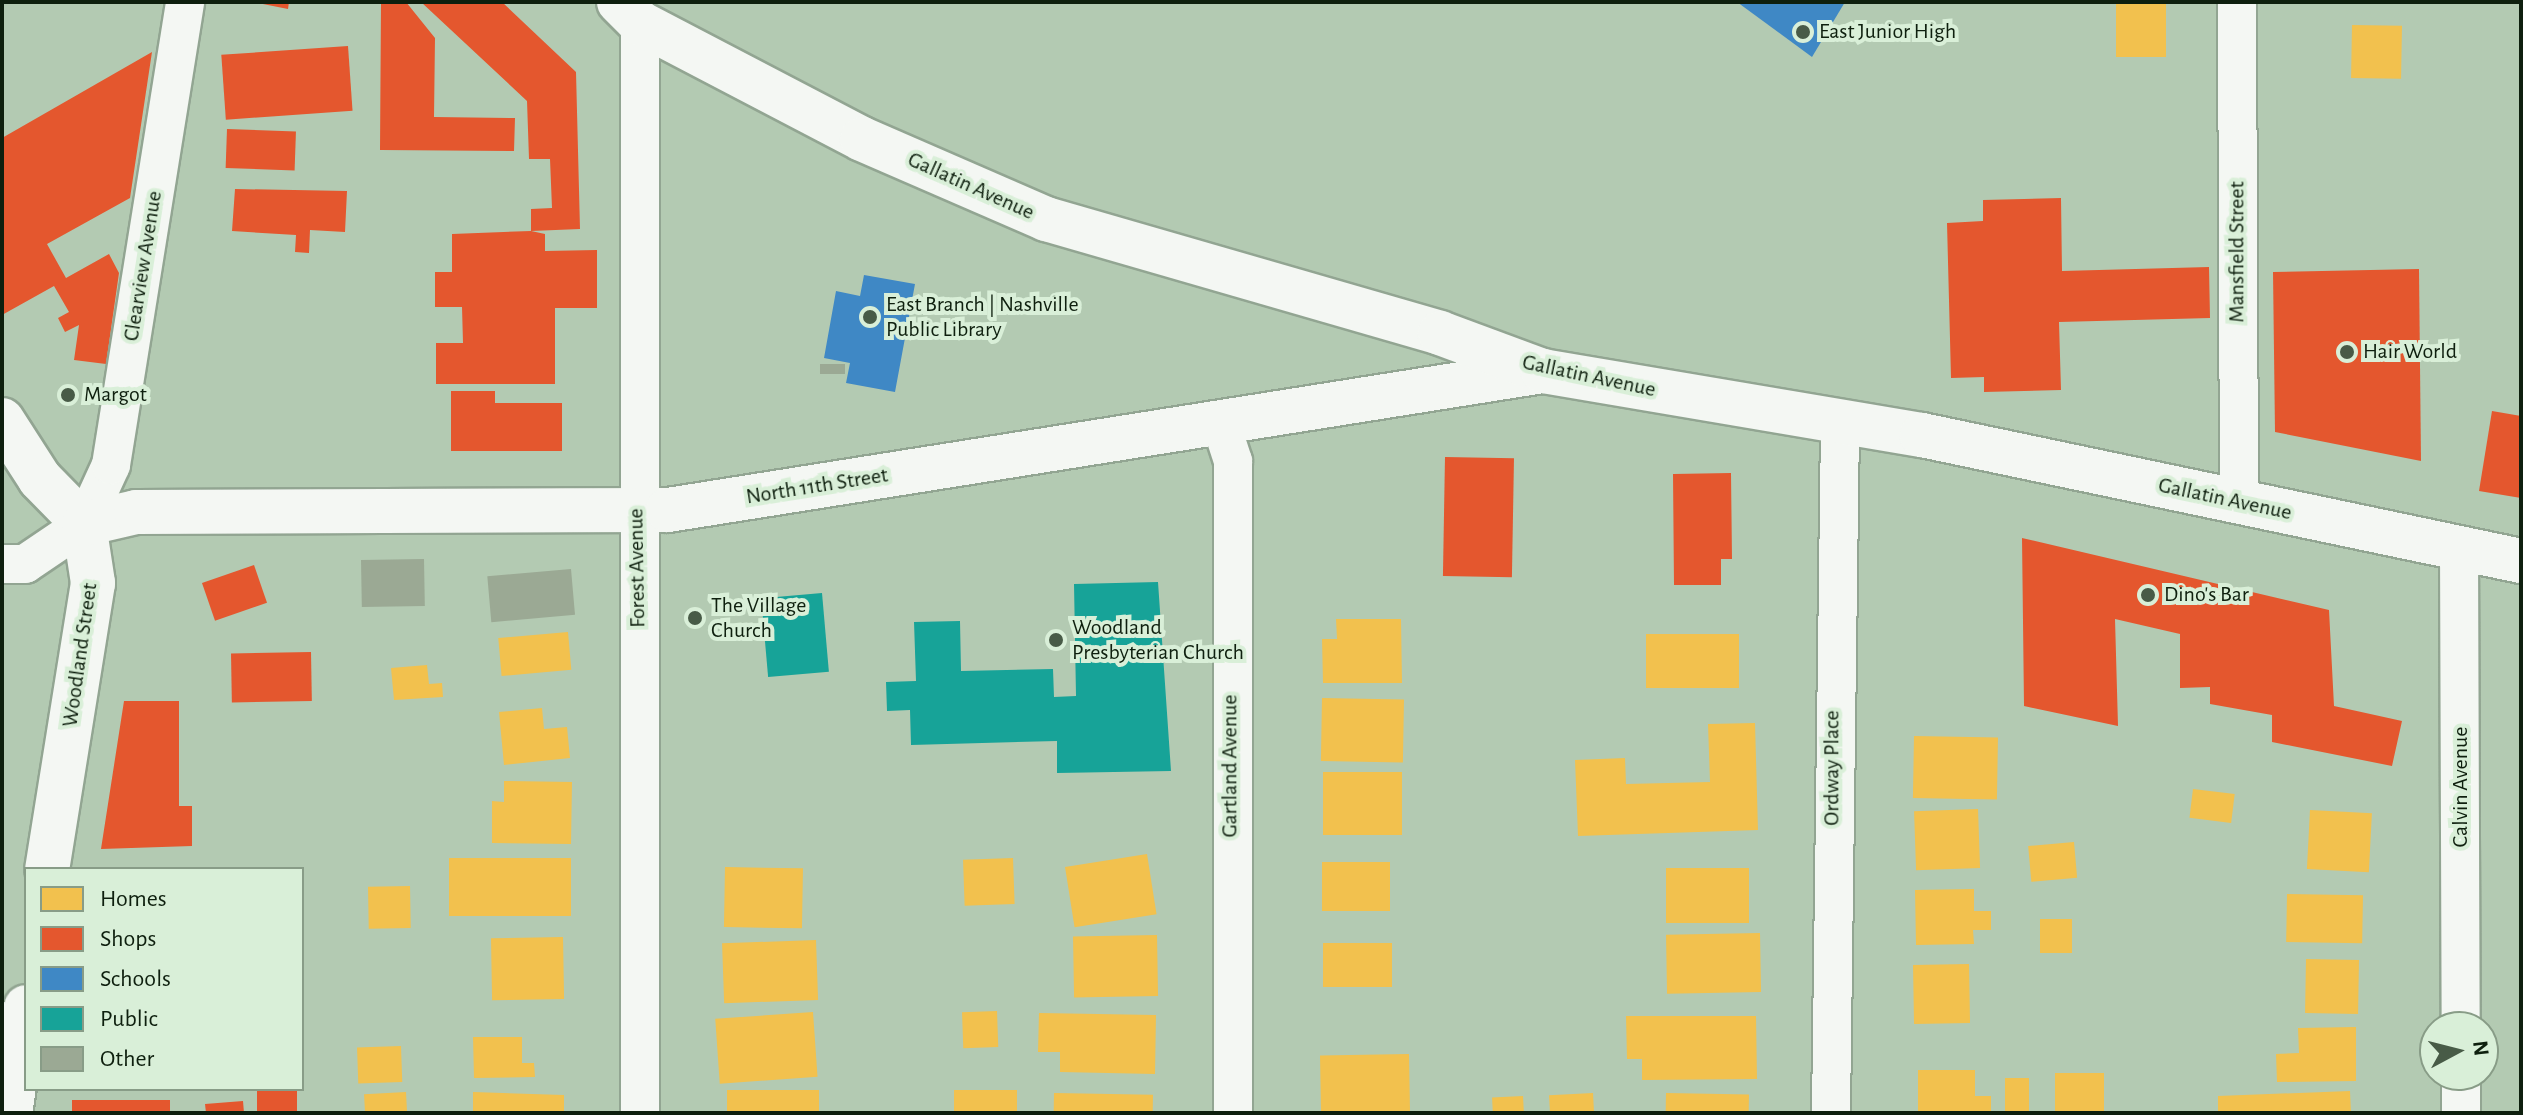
<!DOCTYPE html>
<html>
<head>
<meta charset="utf-8">
<style>
  body { margin:0 }
  #map { position:relative; width:2523px; height:1115px; overflow:hidden; background:#b3cab2; font-family:"Alegreya Sans",sans-serif }
  div>[style] { position:absolute }
  .homes>* { inset:0; background:#f2c14e; transform-origin:0 0 }
  .shops>* { inset:0; background:#e4572e; transform-origin:0 0 }
  .schools>* { inset:0; background:#3f88c5 }
  .public>* { inset:0; background:#17a398; transform-origin:0 0 }
  .building>* { inset:0; background:#9ba994; transform-origin:0 0 }
  .roads { filter:drop-shadow(2px 0 #92a592) drop-shadow(-2px 0 #92a592) drop-shadow(0 2px #92a592) drop-shadow(0 -2px #92a592) }
  .minor>* { height:38px; margin:-19px; padding:0 19px; transform-origin:19px; border-radius:19px; background:#f4f7f3 }
  .tertiary>* { height:44px; margin:-22px; padding:0 22px; transform-origin:22px; border-radius:22px; background:#f4f7f3 }
  .secondary>* { height:44px; margin:-22px; padding:0 22px; transform-origin:22px; border-radius:22px; background:#f4f7f3 }
  .dots>* { width:22px; height:22px; translate:-50% -50%; box-sizing:border-box; border:4px solid #d9efd8; border-radius:50% }
  span { translate:-50% -50%; white-space:nowrap; text-align:center; line-height:1.15; -webkit-text-stroke:8px #d9efd8; paint-order:stroke }
  .poi-label { font-size:22px; color:#0e1f0e }
  .left { translate:0 -50%; text-align:left }
  .street-label { font-size:22px; color:#0e1f0e }
  .frame { position:absolute; inset:0; border:4px solid #0e1f0e; pointer-events:none }
  .legend { position:absolute; left:24px; top:867px; width:280px; height:224px; box-sizing:border-box; background:#d9efd8; border:2px solid #889c87; margin:0; padding:10px 14px; list-style:none; font-size:24px; color:#0e1f0e }
  .legend li { display:flex; align-items:center; gap:16px; height:40px }
  .legend b { width:40px; border:2px solid #889c87 }
  .north { position:absolute; left:2419px; top:1011px; width:80px; height:80px; box-sizing:border-box; background:#d9efd8; border:2px solid #889c87; border-radius:50%; rotate:83deg; font-size:22px; font-weight:700; line-height:32px; text-align:center; color:#0e1f0e }
  .north::after { content:''; display:block; margin:auto; width:28px; height:36px; background:#485b47; clip-path:polygon(50% 0,100% 100%,50% 72%,0 100%) }
</style>
</head>
<body>
<div id="map">
  <div class="homes">
    <div style="left:2116px;top:4px;width:50px;height:53px"></div>
    <div style="left:2352px;top:25px;width:50px;height:53px;rotate:1deg"></div>
    <div style="clip-path:polygon(1336px 619px,1401px 619px,1402px 683px,1323px 683px,1322px 639px,1337px 639px)"></div>
    <div style="left:568px;top:632px;width:38px;height:70px;rotate:85deg"></div>
    <div style="left:1646px;top:634px;width:93px;height:54px"></div>
    <div style="clip-path:polygon(427px 665px,429px 684px,442px 683px,443px 697px,394px 700px,391px 668px)"></div>
    <div style="left:1322px;top:698px;width:82px;height:63px;rotate:1deg"></div>
    <div style="clip-path:polygon(542px 708px,544px 729px,567px 727px,570px 758px,504px 765px,499px 712px)"></div>
    <div style="clip-path:polygon(1755px 723px,1758px 830px,1578px 836px,1575px 760px,1625px 758px,1626px 784px,1710px 782px,1708px 724px)"></div>
    <div style="left:1914px;top:736px;width:84px;height:62px;rotate:1deg"></div>
    <div style="left:1323px;top:772px;width:79px;height:63px"></div>
    <div style="clip-path:polygon(504px 781px,572px 782px,571px 844px,492px 843px,492px 801px,504px 802px)"></div>
    <div style="left:2193px;top:789px;width:42px;height:29px;rotate:7deg"></div>
    <div style="left:1978px;top:809px;width:59px;height:64px;rotate:88deg"></div>
    <div style="left:2310px;top:810px;width:62px;height:59px;rotate:3deg"></div>
    <div style="left:2074px;top:842px;width:36px;height:46px;rotate:85deg"></div>
    <div style="left:1147px;top:854px;width:61px;height:83px;rotate:81deg"></div>
    <div style="left:571px;top:858px;width:58px;height:122px;rotate:90deg"></div>
    <div style="left:1013px;top:858px;width:46px;height:50px;rotate:88deg"></div>
    <div style="left:1322px;top:862px;width:68px;height:49px"></div>
    <div style="left:725px;top:867px;width:78px;height:60px;rotate:1deg"></div>
    <div style="left:1666px;top:868px;width:83px;height:55px"></div>
    <div style="left:410px;top:886px;width:42px;height:42px;rotate:89deg"></div>
    <div style="clip-path:polygon(1974px 889px,1974px 911px,1991px 911px,1991px 930px,1973px 930px,1974px 944px,1916px 945px,1915px 890px)"></div>
    <div style="left:2287px;top:894px;width:76px;height:48px;rotate:1deg"></div>
    <div style="left:2040px;top:919px;width:32px;height:34px"></div>
    <div style="left:1760px;top:933px;width:59px;height:94px;rotate:89deg"></div>
    <div style="left:1157px;top:935px;width:61px;height:84px;rotate:89deg"></div>
    <div style="left:563px;top:937px;width:62px;height:72px;rotate:89deg"></div>
    <div style="left:816px;top:940px;width:60px;height:94px;rotate:88deg"></div>
    <div style="left:1392px;top:943px;width:44px;height:69px;rotate:90deg"></div>
    <div style="left:2306px;top:959px;width:53px;height:54px;rotate:1deg"></div>
    <div style="left:1969px;top:964px;width:59px;height:56px;rotate:89deg"></div>
    <div style="left:997px;top:1011px;width:36px;height:35px;rotate:88deg"></div>
    <div style="left:813px;top:1012px;width:65px;height:98px;rotate:86deg"></div>
    <div style="clip-path:polygon(1039px 1013px,1156px 1015px,1155px 1074px,1060px 1072px,1060px 1052px,1038px 1052px)"></div>
    <div style="clip-path:polygon(1626px 1016px,1756px 1016px,1757px 1079px,1642px 1080px,1642px 1059px,1627px 1059px)"></div>
    <div style="clip-path:polygon(2356px 1027px,2356px 1081px,2277px 1082px,2276px 1054px,2299px 1053px,2298px 1028px)"></div>
    <div style="clip-path:polygon(473px 1037px,522px 1037px,522px 1063px,534px 1063px,535px 1077px,474px 1078px)"></div>
    <div style="left:401px;top:1046px;width:36px;height:44px;rotate:88deg"></div>
    <div style="left:1409px;top:1054px;width:59px;height:89px;rotate:89deg"></div>
    <div style="clip-path:polygon(1918px 1070px,1975px 1070px,1975px 1096px,1991px 1096px,1991px 1113px,1918px 1113px)"></div>
    <div style="left:2055px;top:1073px;width:49px;height:40px"></div>
    <div style="left:2005px;top:1078px;width:24px;height:35px"></div>
    <div style="left:819px;top:1090px;width:23px;height:92px;rotate:90deg"></div>
    <div style="left:1017px;top:1090px;width:23px;height:63px;rotate:90deg"></div>
    <div style="clip-path:polygon(2350px 1091px,2351px 1113px,2218px 1113px,2218px 1096px)"></div>
    <div style="left:406px;top:1092px;width:21px;height:42px;rotate:87deg"></div>
    <div style="clip-path:polygon(473px 1092px,564px 1095px,564px 1113px,473px 1113px)"></div>
    <div style="left:1054px;top:1093px;width:99px;height:20px;rotate:1deg"></div>
    <div style="left:1593px;top:1093px;width:20px;height:44px;rotate:87deg"></div>
    <div style="left:1666px;top:1093px;width:83px;height:20px;rotate:1deg"></div>
    <div style="left:1523px;top:1096px;width:17px;height:31px;rotate:87deg"></div>
  </div>
  <div class="shops">
    <div style="clip-path:polygon(253px 2px,289px 2px,288px 9px)"></div>
    <div style="clip-path:polygon(381px 2px,406px 2px,435px 38px,434px 117px,515px 118px,514px 151px,380px 150px)"></div>
    <div style="clip-path:polygon(421px 2px,502px 2px,576px 72px,580px 229px,531px 231px,545px 234px,545px 251px,597px 250px,597px 308px,555px 308px,555px 384px,436px 384px,436px 343px,463px 343px,462px 307px,435px 307px,435px 272px,452px 272px,452px 234px,531px 231px,531px 209px,552px 208px,550px 159px,529px 159px,527px 101px)"></div>
    <div style="left:348px;top:46px;width:65px;height:127px;rotate:86deg"></div>
    <div style="clip-path:polygon(152px 52px,130px 198px,47px 244px,66px 278px,109px 254px,119px 273px,106px 364px,74px 360px,79px 325px,65px 332px,58px 318px,69px 312px,54px 286px,2px 315px,2px 138px)"></div>
    <div style="left:227px;top:129px;width:69px;height:39px;rotate:2deg"></div>
    <div style="clip-path:polygon(235px 189px,347px 191px,345px 232px,310px 230px,309px 253px,295px 252px,296px 235px,232px 231px)"></div>
    <div style="clip-path:polygon(2061px 198px,2062px 271px,2209px 267px,2210px 318px,2059px 322px,2061px 390px,1984px 392px,1984px 377px,1951px 378px,1947px 223px,1983px 221px,1983px 200px)"></div>
    <div style="clip-path:polygon(2419px 269px,2421px 461px,2275px 432px,2273px 272px)"></div>
    <div style="clip-path:polygon(495px 391px,495px 403px,562px 403px,562px 451px,451px 451px,451px 391px)"></div>
    <div style="clip-path:polygon(2492px 411px,2521px 416px,2521px 498px,2479px 491px)"></div>
    <div style="left:1445px;top:457px;width:69px;height:119px;rotate:1deg"></div>
    <div style="clip-path:polygon(1731px 473px,1732px 559px,1721px 559px,1721px 585px,1674px 585px,1673px 474px)"></div>
    <div style="clip-path:polygon(2022px 538px,2329px 610px,2334px 706px,2402px 721px,2392px 766px,2272px 742px,2272px 715px,2210px 704px,2210px 687px,2180px 688px,2180px 634px,2115px 619px,2118px 726px,2024px 706px)"></div>
    <div style="left:254px;top:565px;width:40px;height:55px;rotate:71deg"></div>
    <div style="left:311px;top:652px;width:49px;height:80px;rotate:89deg"></div>
    <div style="clip-path:polygon(124px 701px,179px 701px,179px 806px,192px 806px,192px 846px,101px 849px)"></div>
    <div style="left:257px;top:1090px;width:40px;height:23px"></div>
    <div style="left:170px;top:1100px;width:13px;height:98px;rotate:90deg"></div>
    <div style="clip-path:polygon(243px 1101px,244px 1113px,206px 1113px,205px 1104px)"></div>
  </div>
  <div class="schools">
    <div style="clip-path:polygon(1737px 2px,1845px 2px,1812px 57px)"></div>
    <div style="clip-path:polygon(864px 275px,915px 284px,895px 392px,846px 383px,850px 363px,824px 358px,836px 291px,860px 296px)"></div>
  </div>
  <div class="public">
    <div style="clip-path:polygon(1158px 582px,1171px 771px,1057px 773px,1057px 741px,911px 745px,910px 710px,887px 711px,886px 682px,916px 681px,914px 622px,960px 621px,961px 671px,1053px 669px,1054px 697px,1076px 696px,1074px 584px)"></div>
    <div style="left:822px;top:593px;width:79px;height:61px;rotate:85deg"></div>
  </div>
  <div class="building">
    <div style="left:820px;top:364px;width:25px;height:10px"></div>
    <div style="left:424px;top:559px;width:47px;height:63px;rotate:89deg"></div>
    <div style="left:571px;top:569px;width:46px;height:84px;rotate:85deg"></div>
  </div>
  <div class="roads">
    <div class="minor">
      <div style="left:2237px;top:2px;width:500px;rotate:89.77deg"></div>
      <div style="left:1220px;top:421px;width:42px;rotate:72deg"></div>
      <div style="left:1233px;top:461px;width:652px;rotate:90deg"></div>
      <div style="left:2459px;top:548px;width:479px;rotate:89.8deg"></div>
      <div style="left:2px;top:564px;width:23px"></div>
      <div style="left:25px;top:564px;width:71px;rotate:-34.1deg"></div>
      <div style="left:84px;top:524px;width:65px;rotate:-65.4deg"></div>
      <div style="left:111px;top:465px;width:469px;rotate:-80.9deg"></div>
      <div style="left:640px;top:1113px;width:1090px;rotate:-90deg"></div>
      <div style="left:1831px;top:1113px;width:690px;rotate:-89.25deg"></div>
      <div style="left:2461px;top:1113px;width:38px;rotate:-90deg"></div>
    </div>
    <div class="tertiary">
      <div style="left:2px;top:420px;width:70px;rotate:57.2deg"></div>
      <div style="left:40px;top:479px;width:63px;rotate:45.6deg"></div>
      <div style="left:84px;top:524px;width:60px;rotate:81.3deg"></div>
      <div style="left:93px;top:583px;width:290px;rotate:99.1deg"></div>
      <div style="left:84px;top:524px;width:53px;rotate:-13deg"></div>
      <div style="left:136px;top:512px;width:532px;rotate:-0.22deg"></div>
      <div style="left:668px;top:510px;width:886px;rotate:-9.03deg"></div>
      <div style="left:10px;top:1113px;width:107px;rotate:-81.4deg"></div>
    </div>
    <div class="secondary">
      <div style="left:619px;top:2px;width:30px;rotate:45deg"></div>
      <div style="left:640px;top:23px;width:250px;rotate:27.6deg"></div>
      <div style="left:862px;top:139px;width:201px;rotate:23.5deg"></div>
      <div style="left:1046px;top:219px;width:410px;rotate:16.1deg"></div>
      <div style="left:1440px;top:333px;width:110px;rotate:20.3deg"></div>
      <div style="left:1543px;top:371px;width:384px;rotate:9.6deg"></div>
      <div style="left:1922px;top:435px;width:612px;rotate:11.88deg"></div>
    </div>
  </div>
  <div class="dots">
    <div style="left:1803px;top:32px;background:#485b47"></div>
    <div style="left:870px;top:317px;background:#485b47"></div>
    <div style="left:2347px;top:352px;background:#485b47"></div>
    <div style="left:68px;top:395px;background:#485b47"></div>
    <div style="left:2148px;top:595px;background:#485b47"></div>
    <div style="left:695px;top:618px;background:#485b47"></div>
    <div style="left:1056px;top:640px;background:#485b47"></div>
  </div>
  <div class="poi-label">
    <span class="left" style="left:1819px;top:32px">East Junior High</span>
    <span class="left" style="left:886px;top:317px">East Branch | Nashville<br>Public Library</span>
    <span class="left" style="left:2363px;top:352px">Hair World</span>
    <span class="left" style="left:84px;top:395px">Margot</span>
    <span class="left" style="left:2164px;top:595px">Dino's Bar</span>
    <span class="left" style="left:711px;top:618px">The Village<br>Church</span>
    <span class="left" style="left:1072px;top:640px">Woodland<br>Presbyterian Church</span>
  </div>
  <div class="street-label">
    <span style="left:971px;top:186px;rotate:24deg">Gallatin Avenue</span>
    <span style="left:2237px;top:252px;rotate:-90deg">Mansfield Street</span>
    <span style="left:143px;top:266px;rotate:-81deg">Clearview Avenue</span>
    <span style="left:1589px;top:376px;rotate:12deg">Gallatin Avenue</span>
    <span style="left:817px;top:486px;rotate:-9deg">North 11th Street</span>
    <span style="left:2225px;top:499px;rotate:12deg">Gallatin Avenue</span>
    <span style="left:637px;top:568px;rotate:-91deg">Forest Avenue</span>
    <span style="left:80px;top:655px;rotate:-82deg">Woodland Street</span>
    <span style="left:1230px;top:766px;rotate:-90deg">Gartland Avenue</span>
    <span style="left:1832px;top:768px;rotate:-90deg">Ordway Place</span>
    <span style="left:2461px;top:787px;rotate:-90deg">Calvin Avenue</span>
  </div>
  <div class="frame"></div>
  <ul class="legend">
  <li><b style="height:22px;background:#f2c14e"></b>Homes</li>
  <li><b style="height:22px;background:#e4572e"></b>Shops</li>
  <li><b style="height:22px;background:#3f88c5"></b>Schools</li>
  <li><b style="height:22px;background:#17a398"></b>Public</li>
  <li><b style="height:22px;background:#9ba994"></b>Other</li>
  </ul>
  <div class="north">N</div>
</div>
</body>
</html>
